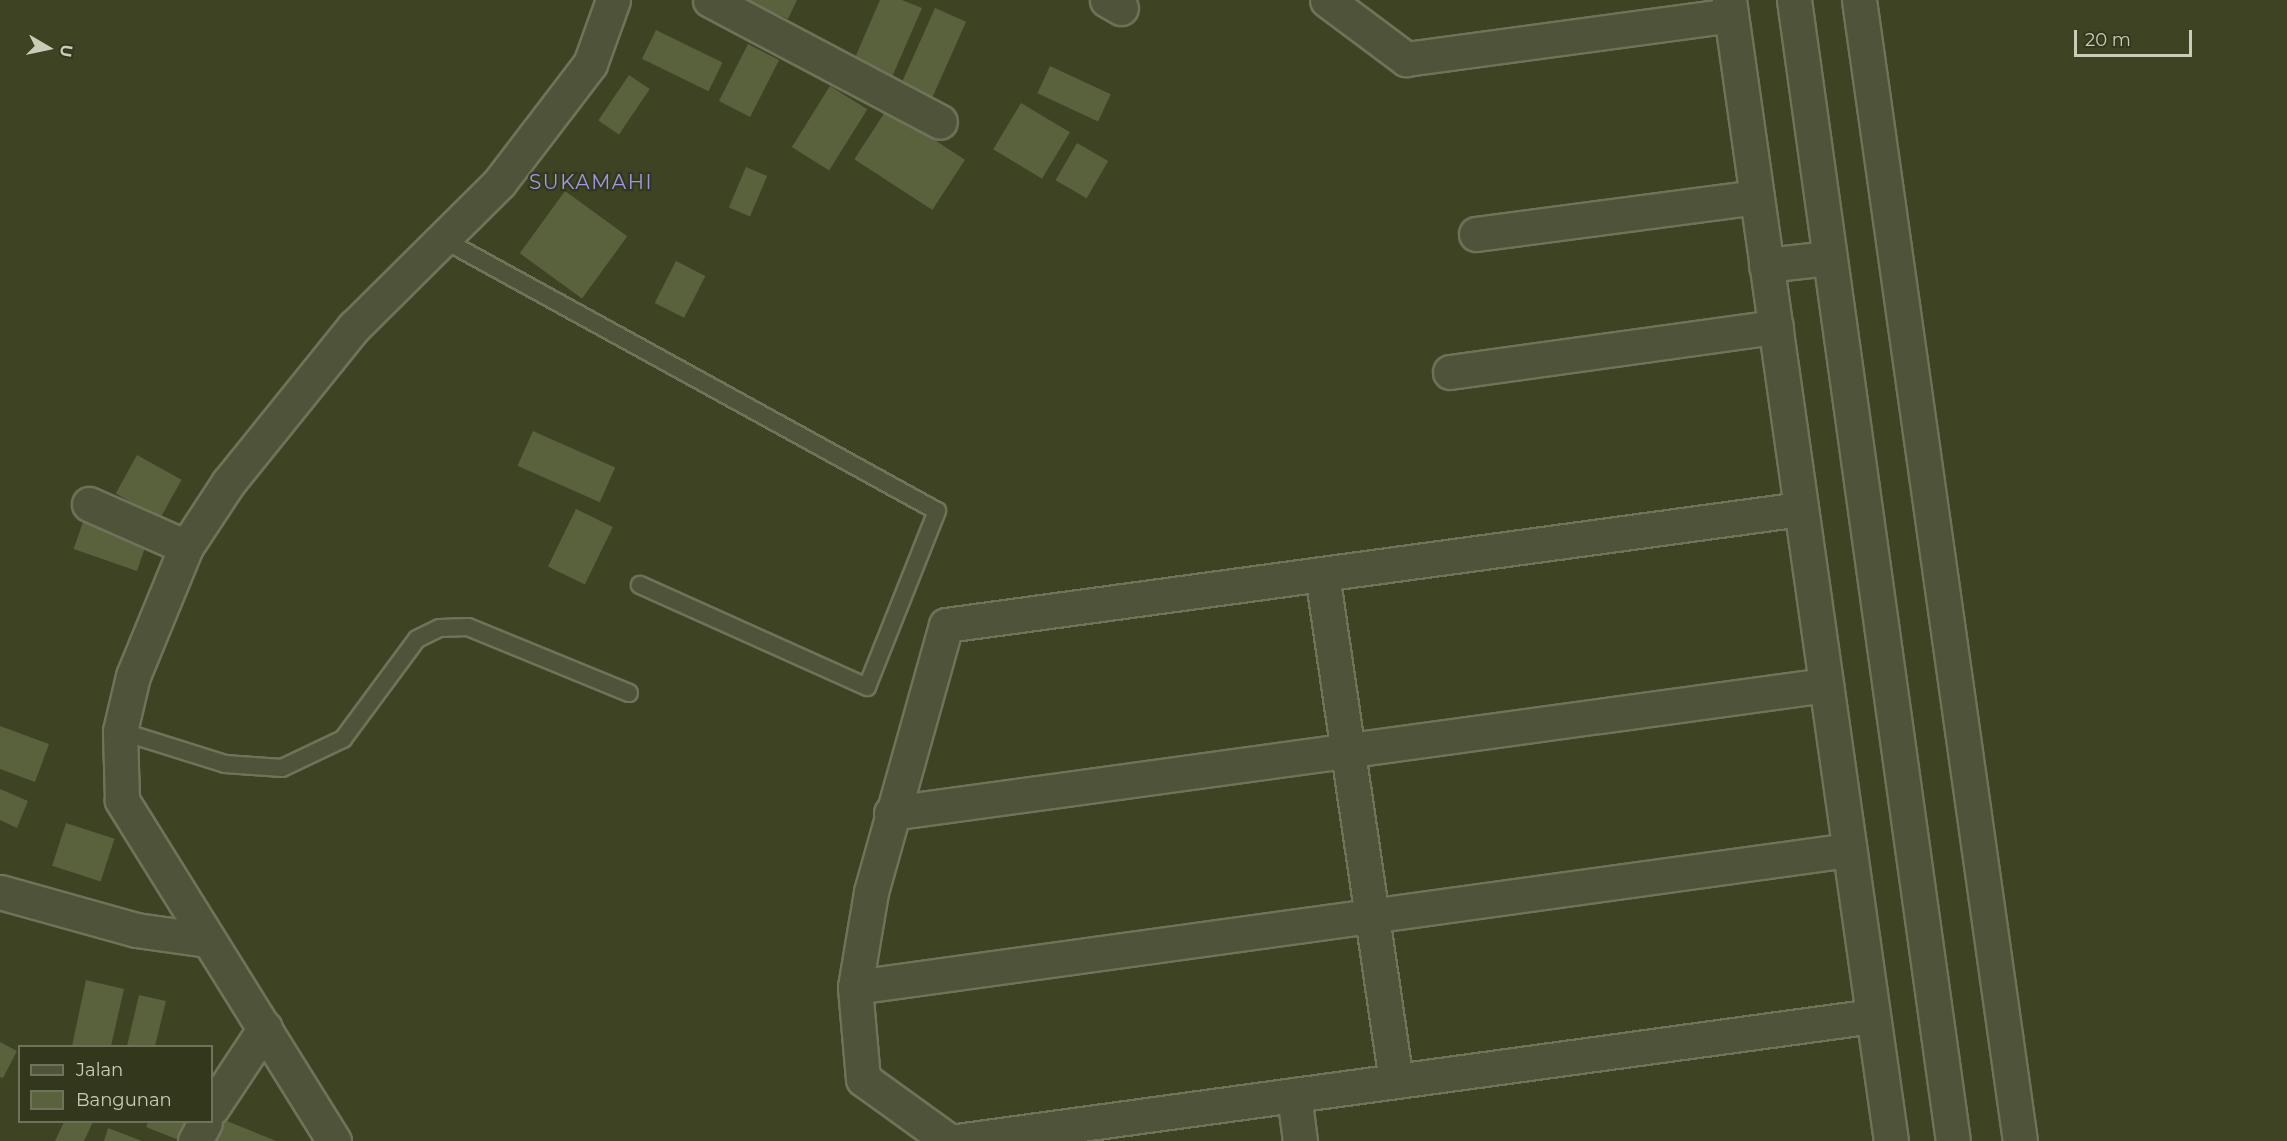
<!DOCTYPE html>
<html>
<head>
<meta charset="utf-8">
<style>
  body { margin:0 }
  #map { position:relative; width:2287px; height:1141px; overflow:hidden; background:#3e4324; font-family:Montserrat,sans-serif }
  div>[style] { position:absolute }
  .building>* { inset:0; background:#5a613d; transform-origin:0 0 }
  .roads { filter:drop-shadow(2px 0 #6e735a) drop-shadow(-2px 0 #6e735a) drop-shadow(0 2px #6e735a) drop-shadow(0 -2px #6e735a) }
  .lane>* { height:16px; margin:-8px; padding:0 8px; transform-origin:8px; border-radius:8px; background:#4e5339 }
  .street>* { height:33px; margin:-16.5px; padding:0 16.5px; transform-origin:16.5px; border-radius:16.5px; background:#4e5339 }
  span { translate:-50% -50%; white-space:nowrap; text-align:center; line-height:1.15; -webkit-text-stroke:4.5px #33381d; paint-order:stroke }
  .quarter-label { font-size:20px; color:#9c98e9; letter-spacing:1.5px }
  .legend { position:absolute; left:18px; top:1045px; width:195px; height:78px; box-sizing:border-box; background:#33381d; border:2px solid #6e745a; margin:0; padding:8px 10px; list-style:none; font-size:18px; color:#c7cdb6 }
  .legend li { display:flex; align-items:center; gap:12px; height:30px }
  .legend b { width:30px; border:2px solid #6e745a }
  .north { position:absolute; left:18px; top:18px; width:60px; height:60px; -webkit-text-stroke:4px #33381d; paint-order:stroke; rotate:99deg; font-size:16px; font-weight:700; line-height:24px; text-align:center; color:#c7cdb6 }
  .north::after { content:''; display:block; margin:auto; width:21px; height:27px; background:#c7cdb6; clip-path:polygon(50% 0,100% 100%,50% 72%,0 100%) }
  .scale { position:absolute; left:2074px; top:30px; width:118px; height:27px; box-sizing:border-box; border:3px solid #c7cdb6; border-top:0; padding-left:8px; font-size:18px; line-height:21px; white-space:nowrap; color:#c7cdb6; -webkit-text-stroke:4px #33381d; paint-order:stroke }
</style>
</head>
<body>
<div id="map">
  <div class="building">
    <div style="clip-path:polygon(746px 0,797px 0,788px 19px)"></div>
    <div style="clip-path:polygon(880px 0,902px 0,922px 8px,892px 77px,854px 60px)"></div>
    <div style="left:935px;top:8px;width:34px;height:85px;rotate:24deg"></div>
    <div style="left:656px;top:30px;width:74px;height:32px;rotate:26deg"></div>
    <div style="left:748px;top:44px;width:35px;height:64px;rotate:27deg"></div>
    <div style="left:1050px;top:66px;width:67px;height:30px;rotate:25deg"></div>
    <div style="left:629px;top:75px;width:25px;height:55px;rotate:34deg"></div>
    <div style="left:830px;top:86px;width:44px;height:72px;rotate:32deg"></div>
    <div style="left:1021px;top:103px;width:57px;height:54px;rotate:31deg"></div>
    <div style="left:887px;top:109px;width:93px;height:60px;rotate:33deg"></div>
    <div style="left:1077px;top:143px;width:36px;height:43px;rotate:30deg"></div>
    <div style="left:746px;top:167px;width:23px;height:44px;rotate:23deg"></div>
    <div style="left:565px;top:191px;width:77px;height:77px;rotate:36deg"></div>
    <div style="left:676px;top:261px;width:33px;height:47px;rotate:27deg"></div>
    <div style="left:533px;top:431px;width:90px;height:38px;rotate:24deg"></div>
    <div style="left:137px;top:455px;width:51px;height:44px;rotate:29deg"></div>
    <div style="left:576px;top:509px;width:41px;height:64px;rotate:26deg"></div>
    <div style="left:85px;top:516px;width:67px;height:35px;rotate:19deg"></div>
    <div style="clip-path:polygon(0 726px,49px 744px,35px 782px,0 769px)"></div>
    <div style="clip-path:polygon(0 789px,28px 801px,17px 828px,0 820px)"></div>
    <div style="left:66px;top:823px;width:51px;height:45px;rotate:18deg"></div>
    <div style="clip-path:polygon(86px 980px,124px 989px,111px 1046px,72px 1046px)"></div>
    <div style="clip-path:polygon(139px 995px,166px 1001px,155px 1046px,127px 1046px)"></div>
    <div style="clip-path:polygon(0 1042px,17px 1051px,3px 1078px,0 1077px)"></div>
    <div style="clip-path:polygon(217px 1117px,276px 1141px,207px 1141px)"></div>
    <div style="clip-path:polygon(64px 1122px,93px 1122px,84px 1141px,55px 1141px)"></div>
    <div style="clip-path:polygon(148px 1122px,191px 1122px,181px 1141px,146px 1127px)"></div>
    <div style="clip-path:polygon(108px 1128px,142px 1141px,104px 1141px)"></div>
  </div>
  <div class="roads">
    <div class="lane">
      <div style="left:446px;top:241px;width:560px;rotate:28.81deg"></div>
      <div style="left:937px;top:511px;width:189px;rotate:111.7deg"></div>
      <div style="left:867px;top:687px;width:249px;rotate:-155.8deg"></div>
      <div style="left:120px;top:731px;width:110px;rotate:17.4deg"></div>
      <div style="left:225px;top:764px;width:57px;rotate:4deg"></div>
      <div style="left:282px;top:768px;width:68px;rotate:-25.4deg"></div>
      <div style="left:343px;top:739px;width:124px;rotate:-53.5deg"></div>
      <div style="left:417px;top:639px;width:25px;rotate:-26deg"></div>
      <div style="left:440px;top:628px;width:28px;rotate:-2deg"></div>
      <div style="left:468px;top:627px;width:174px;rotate:22.3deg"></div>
    </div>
    <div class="street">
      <div style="left:710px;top:0;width:260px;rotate:27.9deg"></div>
      <div style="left:1107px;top:0;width:16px;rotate:30deg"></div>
      <div style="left:1327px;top:0;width:99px;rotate:36.8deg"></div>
      <div style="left:1406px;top:59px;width:328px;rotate:-7.7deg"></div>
      <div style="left:1729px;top:0;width:1152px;rotate:81.92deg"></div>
      <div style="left:1794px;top:0;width:1152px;rotate:82.07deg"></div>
      <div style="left:1859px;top:0;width:1152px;rotate:81.97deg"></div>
      <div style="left:1476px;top:234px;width:283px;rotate:-7.5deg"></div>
      <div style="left:1766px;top:265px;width:62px;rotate:-6.4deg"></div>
      <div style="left:1450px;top:372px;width:329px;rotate:-7.9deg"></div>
      <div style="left:89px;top:504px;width:106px;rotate:23.9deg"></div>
      <div style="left:1322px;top:574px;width:512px;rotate:81.7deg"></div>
      <div style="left:891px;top:813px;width:944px;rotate:-7.8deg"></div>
      <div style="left:0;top:892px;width:141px;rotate:15.6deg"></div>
      <div style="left:136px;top:930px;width:72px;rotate:8deg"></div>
      <div style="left:855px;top:987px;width:1003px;rotate:-7.85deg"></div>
      <div style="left:1294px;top:1095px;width:46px;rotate:82.6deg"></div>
      <div style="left:212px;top:1108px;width:96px;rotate:-56.5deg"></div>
      <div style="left:195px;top:1141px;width:21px;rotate:-62deg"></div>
      <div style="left:334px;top:1141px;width:402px;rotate:-121.9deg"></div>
      <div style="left:122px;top:800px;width:69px;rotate:-91.7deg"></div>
      <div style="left:120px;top:731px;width:57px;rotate:-76.7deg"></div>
      <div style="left:133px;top:676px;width:139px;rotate:-67.7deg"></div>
      <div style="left:186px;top:547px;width:77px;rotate:-56.7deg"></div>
      <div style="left:228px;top:483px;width:201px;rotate:-51.1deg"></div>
      <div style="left:354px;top:327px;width:204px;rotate:-44.8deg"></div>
      <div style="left:499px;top:183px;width:150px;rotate:-52.6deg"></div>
      <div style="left:590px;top:64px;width:68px;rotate:-70.2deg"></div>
      <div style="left:949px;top:1141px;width:106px;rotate:-144.2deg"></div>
      <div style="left:863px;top:1079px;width:92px;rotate:-95deg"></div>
      <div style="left:855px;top:987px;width:96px;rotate:-80.4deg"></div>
      <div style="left:871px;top:892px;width:277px;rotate:-74.3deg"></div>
      <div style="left:946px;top:625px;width:863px;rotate:-7.73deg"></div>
      <div style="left:957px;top:1141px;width:924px;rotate:-7.77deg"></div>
    </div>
  </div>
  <div class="quarter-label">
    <span style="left:591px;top:182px">SUKAMAHI</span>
  </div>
  <ul class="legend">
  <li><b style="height:8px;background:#4e5339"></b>Jalan</li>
  <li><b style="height:16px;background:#5a613d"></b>Bangunan</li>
  </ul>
  <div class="north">U</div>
  <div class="scale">20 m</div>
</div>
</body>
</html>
